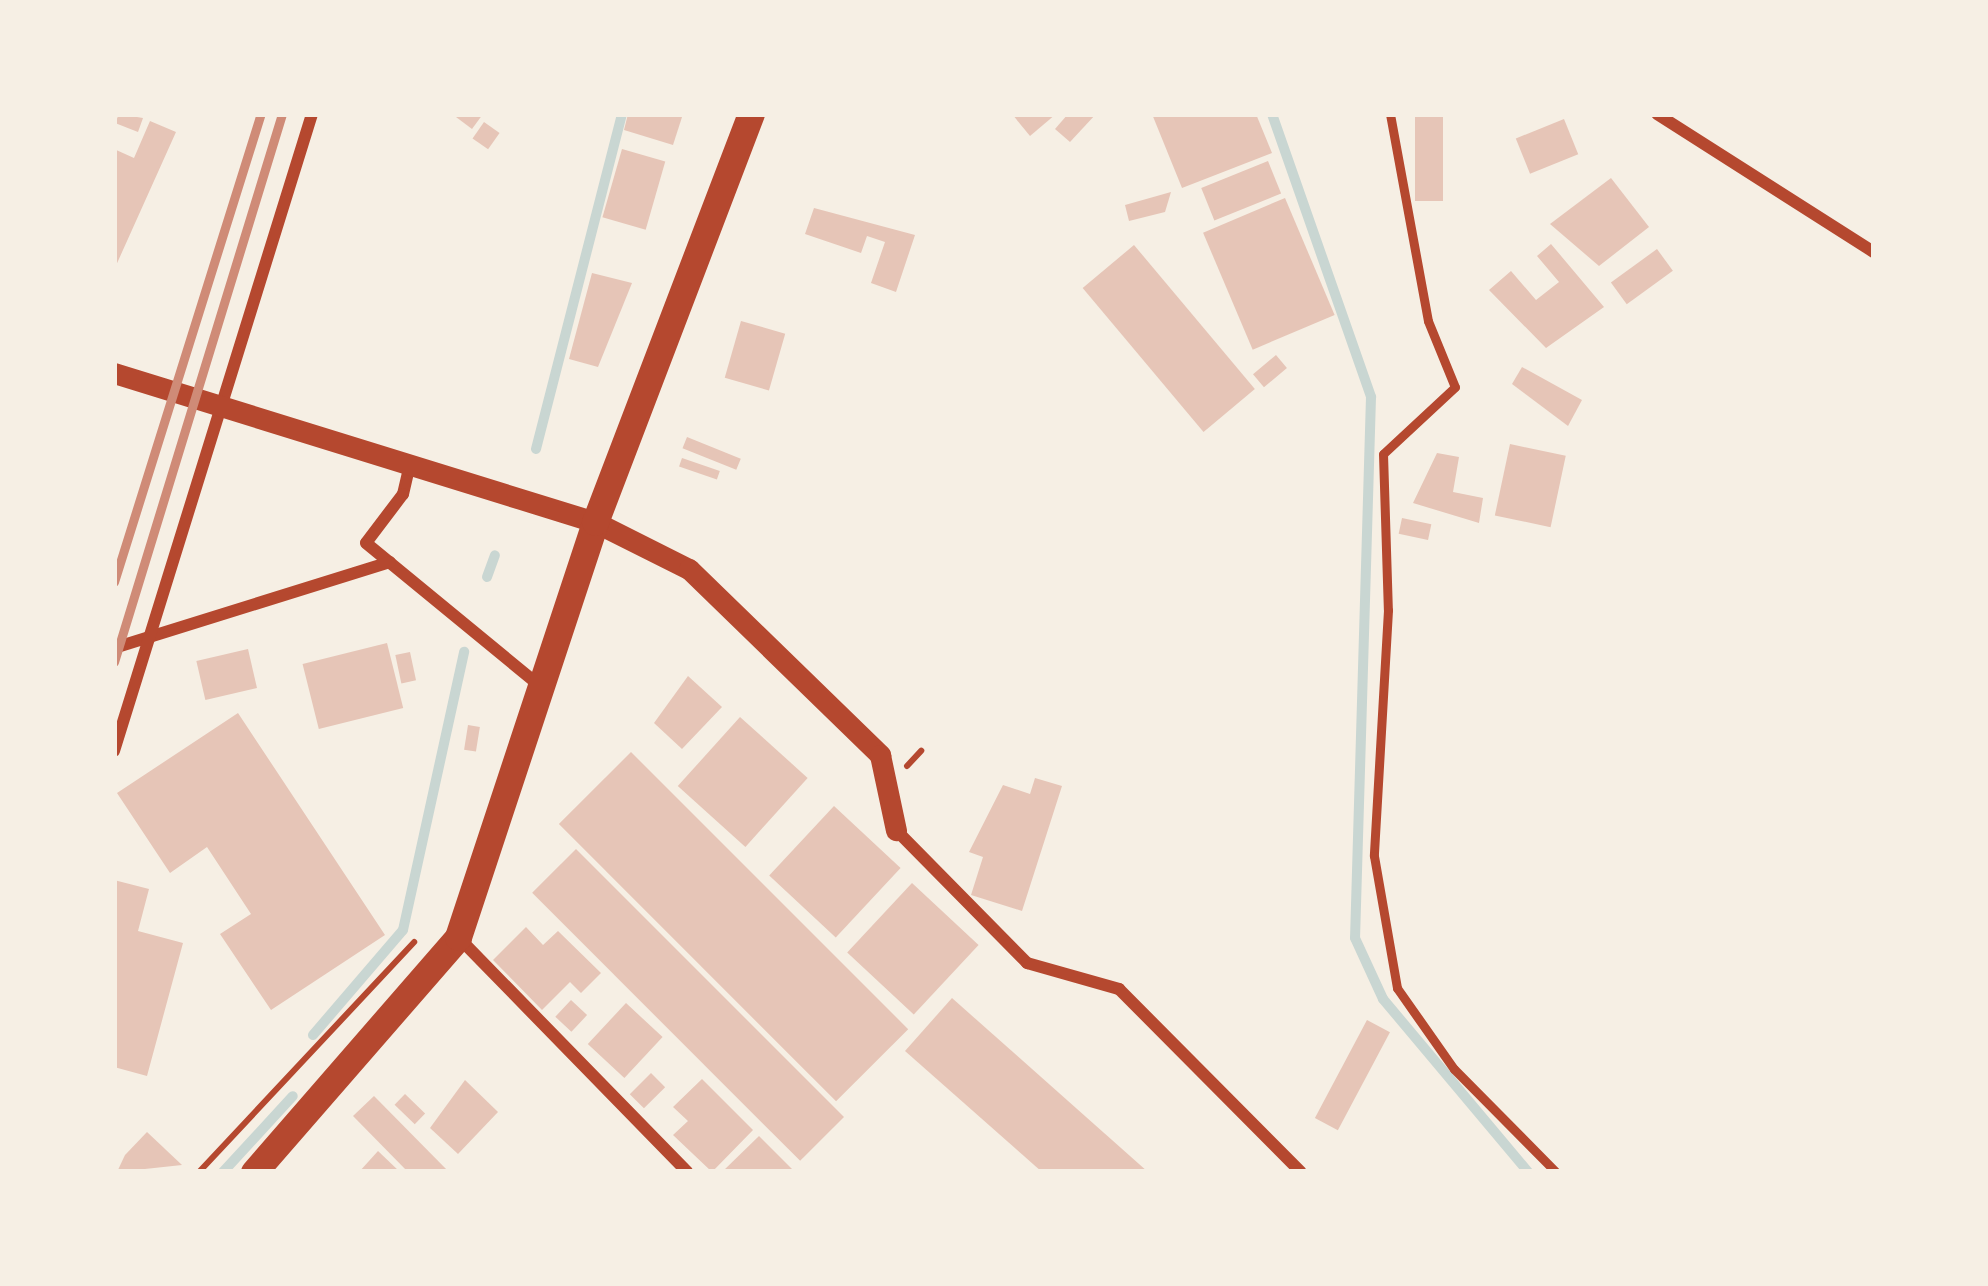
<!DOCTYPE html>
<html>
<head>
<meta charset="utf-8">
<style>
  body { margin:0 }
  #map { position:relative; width:1988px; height:1286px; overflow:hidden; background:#f6efe4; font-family:Bitter,serif }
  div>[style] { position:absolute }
  .stream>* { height:10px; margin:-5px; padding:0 5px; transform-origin:5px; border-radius:5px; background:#c9d6d2 }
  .building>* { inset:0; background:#e6c5b7; transform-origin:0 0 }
  .path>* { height:6px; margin:-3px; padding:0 3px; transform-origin:3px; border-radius:3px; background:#b5482f }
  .service>* { height:9px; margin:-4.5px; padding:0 4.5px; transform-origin:4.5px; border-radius:4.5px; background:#b5482f }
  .minor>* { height:12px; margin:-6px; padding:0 6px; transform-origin:6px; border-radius:6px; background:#b5482f }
  .tertiary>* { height:21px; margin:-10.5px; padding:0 10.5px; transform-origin:10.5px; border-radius:10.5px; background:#b5482f }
  .primary>* { height:27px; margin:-13.5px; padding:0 13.5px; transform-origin:13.5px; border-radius:13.5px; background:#b5482f }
  .rail>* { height:9px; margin:-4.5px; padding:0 4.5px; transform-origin:4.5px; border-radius:4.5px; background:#cf8b77 }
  span { translate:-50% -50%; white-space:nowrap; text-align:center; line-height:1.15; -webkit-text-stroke:9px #f6efe4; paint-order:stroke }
  .frame { position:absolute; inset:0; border:117px solid #f6efe4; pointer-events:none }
</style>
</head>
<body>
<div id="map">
  <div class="stream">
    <div style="left:1272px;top:114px;width:300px;rotate:70.7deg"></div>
    <div style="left:1371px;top:397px;width:541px;rotate:91.69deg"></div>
    <div style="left:1355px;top:938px;width:67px;rotate:65.3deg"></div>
    <div style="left:1383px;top:999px;width:226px;rotate:50deg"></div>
    <div style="left:536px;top:449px;width:346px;rotate:-75.6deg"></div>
    <div style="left:487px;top:577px;width:23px;rotate:-70deg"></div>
    <div style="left:313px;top:1035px;width:138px;rotate:-49.4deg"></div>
    <div style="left:403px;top:930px;width:285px;rotate:-77.6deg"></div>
    <div style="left:223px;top:1172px;width:103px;rotate:-47.4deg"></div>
  </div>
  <div class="building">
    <div style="clip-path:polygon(119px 114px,143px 118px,138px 132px,115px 123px)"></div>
    <div style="clip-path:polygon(452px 114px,483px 114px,472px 129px)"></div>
    <div style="clip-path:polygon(628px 114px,683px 114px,673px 145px,624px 130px)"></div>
    <div style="clip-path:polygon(1012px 114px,1056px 114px,1030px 136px)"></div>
    <div style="clip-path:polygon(1068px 114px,1096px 114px,1070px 142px,1055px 129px)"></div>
    <div style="clip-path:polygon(1152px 114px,1256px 114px,1272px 153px,1182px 188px)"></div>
    <div style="left:1415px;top:114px;width:28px;height:87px"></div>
    <div style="left:1564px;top:119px;width:38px;height:52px;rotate:68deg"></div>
    <div style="clip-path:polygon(150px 121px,176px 132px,114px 270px,114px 149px,134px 158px)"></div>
    <div style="left:484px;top:122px;width:19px;height:20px;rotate:35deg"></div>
    <div style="left:622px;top:149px;width:45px;height:71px;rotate:16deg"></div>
    <div style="left:1268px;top:161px;width:35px;height:72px;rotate:68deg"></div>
    <div style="clip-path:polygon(1611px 178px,1649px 227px,1599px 266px,1550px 224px)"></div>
    <div style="clip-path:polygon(1171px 192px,1165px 212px,1129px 221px,1125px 205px)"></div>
    <div style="left:1285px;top:198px;width:127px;height:89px;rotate:67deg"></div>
    <div style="clip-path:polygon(814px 208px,915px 235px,896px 292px,871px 283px,885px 242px,867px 236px,861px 253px,805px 234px)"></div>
    <div style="clip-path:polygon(1551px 244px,1604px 307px,1546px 348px,1489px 290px,1511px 271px,1536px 300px,1559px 282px,1537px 256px)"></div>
    <div style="left:1134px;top:245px;width:188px;height:67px;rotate:50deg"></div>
    <div style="left:1657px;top:249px;width:27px;height:57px;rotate:54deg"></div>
    <div style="clip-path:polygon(592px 273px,632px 283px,598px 367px,569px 359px)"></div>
    <div style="left:741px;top:321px;width:46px;height:59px;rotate:16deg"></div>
    <div style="left:1276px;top:355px;width:17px;height:30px;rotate:50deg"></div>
    <div style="clip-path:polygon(1522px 367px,1582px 400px,1568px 426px,1512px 384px)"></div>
    <div style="left:687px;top:437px;width:58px;height:12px;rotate:22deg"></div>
    <div style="left:1510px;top:444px;width:57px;height:73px;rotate:12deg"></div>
    <div style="clip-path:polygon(1437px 453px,1459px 457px,1453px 492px,1483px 498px,1479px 523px,1413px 503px)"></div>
    <div style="left:682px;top:458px;width:40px;height:9px;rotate:19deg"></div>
    <div style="left:1402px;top:518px;width:30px;height:16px;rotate:12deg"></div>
    <div style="left:387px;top:643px;width:67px;height:87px;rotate:76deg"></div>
    <div style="left:248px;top:649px;width:40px;height:53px;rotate:77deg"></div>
    <div style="left:410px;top:652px;width:29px;height:15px;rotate:78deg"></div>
    <div style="clip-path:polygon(688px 676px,722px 707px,682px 749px,654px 723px)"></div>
    <div style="clip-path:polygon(238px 713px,385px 935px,271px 1010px,220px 934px,251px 914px,207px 847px,170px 873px,117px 793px)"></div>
    <div style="left:740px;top:717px;width:91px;height:93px;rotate:42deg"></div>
    <div style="left:468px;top:725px;width:12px;height:25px;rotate:9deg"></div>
    <div style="left:631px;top:752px;width:392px;height:102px;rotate:45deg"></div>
    <div style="clip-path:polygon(1035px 778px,1062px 786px,1022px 911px,971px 895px,983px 857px,969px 852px,1003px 785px,1030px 794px)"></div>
    <div style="left:834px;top:806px;width:91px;height:95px;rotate:43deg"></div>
    <div style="left:576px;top:849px;width:379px;height:62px;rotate:45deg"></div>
    <div style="clip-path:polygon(114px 880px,149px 889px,138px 931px,183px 943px,147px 1076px,114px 1067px)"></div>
    <div style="left:912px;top:883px;width:91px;height:95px;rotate:43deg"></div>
    <div style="clip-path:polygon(526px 927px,543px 945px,558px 931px,601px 973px,581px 993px,570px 982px,542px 1010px,493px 960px)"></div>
    <div style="clip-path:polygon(952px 998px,1148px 1172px,1042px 1172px,905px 1051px)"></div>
    <div style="left:571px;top:1000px;width:22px;height:23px;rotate:43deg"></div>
    <div style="left:626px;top:1003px;width:50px;height:56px;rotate:43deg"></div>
    <div style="left:1367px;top:1020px;width:26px;height:111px;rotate:28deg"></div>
    <div style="left:651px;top:1073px;width:20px;height:30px;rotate:45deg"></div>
    <div style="clip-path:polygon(702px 1079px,753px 1130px,712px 1172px,673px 1135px,688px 1121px,673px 1107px)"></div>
    <div style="clip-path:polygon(465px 1080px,498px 1112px,458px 1154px,430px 1128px)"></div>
    <div style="left:405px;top:1094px;width:28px;height:15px;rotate:44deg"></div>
    <div style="clip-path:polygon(374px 1096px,449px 1172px,408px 1172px,353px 1116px)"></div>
    <div style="clip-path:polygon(147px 1132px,182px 1165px,117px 1172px,125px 1155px)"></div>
    <div style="clip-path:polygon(759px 1136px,795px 1172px,722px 1172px)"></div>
    <div style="clip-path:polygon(378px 1151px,400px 1172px,359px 1172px)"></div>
  </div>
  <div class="path">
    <div style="left:907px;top:766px;width:21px;rotate:-47deg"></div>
    <div style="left:199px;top:1172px;width:315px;rotate:-46.9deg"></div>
  </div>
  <div class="service">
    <div style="left:1390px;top:114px;width:210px;rotate:79.6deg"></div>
    <div style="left:1428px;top:321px;width:71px;rotate:67.8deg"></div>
    <div style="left:1455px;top:387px;width:98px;rotate:137.1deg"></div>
    <div style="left:1383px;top:454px;width:156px;rotate:88.2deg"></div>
    <div style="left:1388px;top:610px;width:246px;rotate:93.3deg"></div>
    <div style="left:1374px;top:856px;width:134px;rotate:80.1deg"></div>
    <div style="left:1397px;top:988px;width:99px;rotate:54.9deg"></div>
    <div style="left:1454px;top:1069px;width:145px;rotate:45.3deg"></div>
  </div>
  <div class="minor">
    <div style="left:1657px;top:114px;width:257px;rotate:32.5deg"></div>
    <div style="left:410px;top:464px;width:31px;rotate:103deg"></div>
    <div style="left:403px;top:494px;width:61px;rotate:127.1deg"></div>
    <div style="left:366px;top:543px;width:227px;rotate:39.4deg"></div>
    <div style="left:114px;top:648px;width:289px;rotate:-17.3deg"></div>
    <div style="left:114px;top:751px;width:667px;rotate:-72.73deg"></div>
    <div style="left:896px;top:830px;width:187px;rotate:45.4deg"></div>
    <div style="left:1027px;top:963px;width:96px;rotate:15.8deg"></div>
    <div style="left:1119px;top:989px;width:258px;rotate:45.2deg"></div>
    <div style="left:459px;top:938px;width:327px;rotate:45.7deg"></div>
  </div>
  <div class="tertiary">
    <div style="left:114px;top:373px;width:504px;rotate:17.21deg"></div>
    <div style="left:595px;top:522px;width:105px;rotate:26.6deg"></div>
    <div style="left:689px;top:569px;width:267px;rotate:44.2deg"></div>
    <div style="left:880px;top:755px;width:77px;rotate:78deg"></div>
  </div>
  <div class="primary">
    <div style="left:254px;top:1172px;width:311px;rotate:-49deg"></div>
    <div style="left:458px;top:937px;width:437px;rotate:-71.7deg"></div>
    <div style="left:595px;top:522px;width:437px;rotate:-69.1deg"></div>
  </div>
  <div class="rail">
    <div style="left:114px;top:582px;width:491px;rotate:-72.6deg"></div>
    <div style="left:114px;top:662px;width:573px;rotate:-72.96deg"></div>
  </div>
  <div class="frame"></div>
</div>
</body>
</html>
